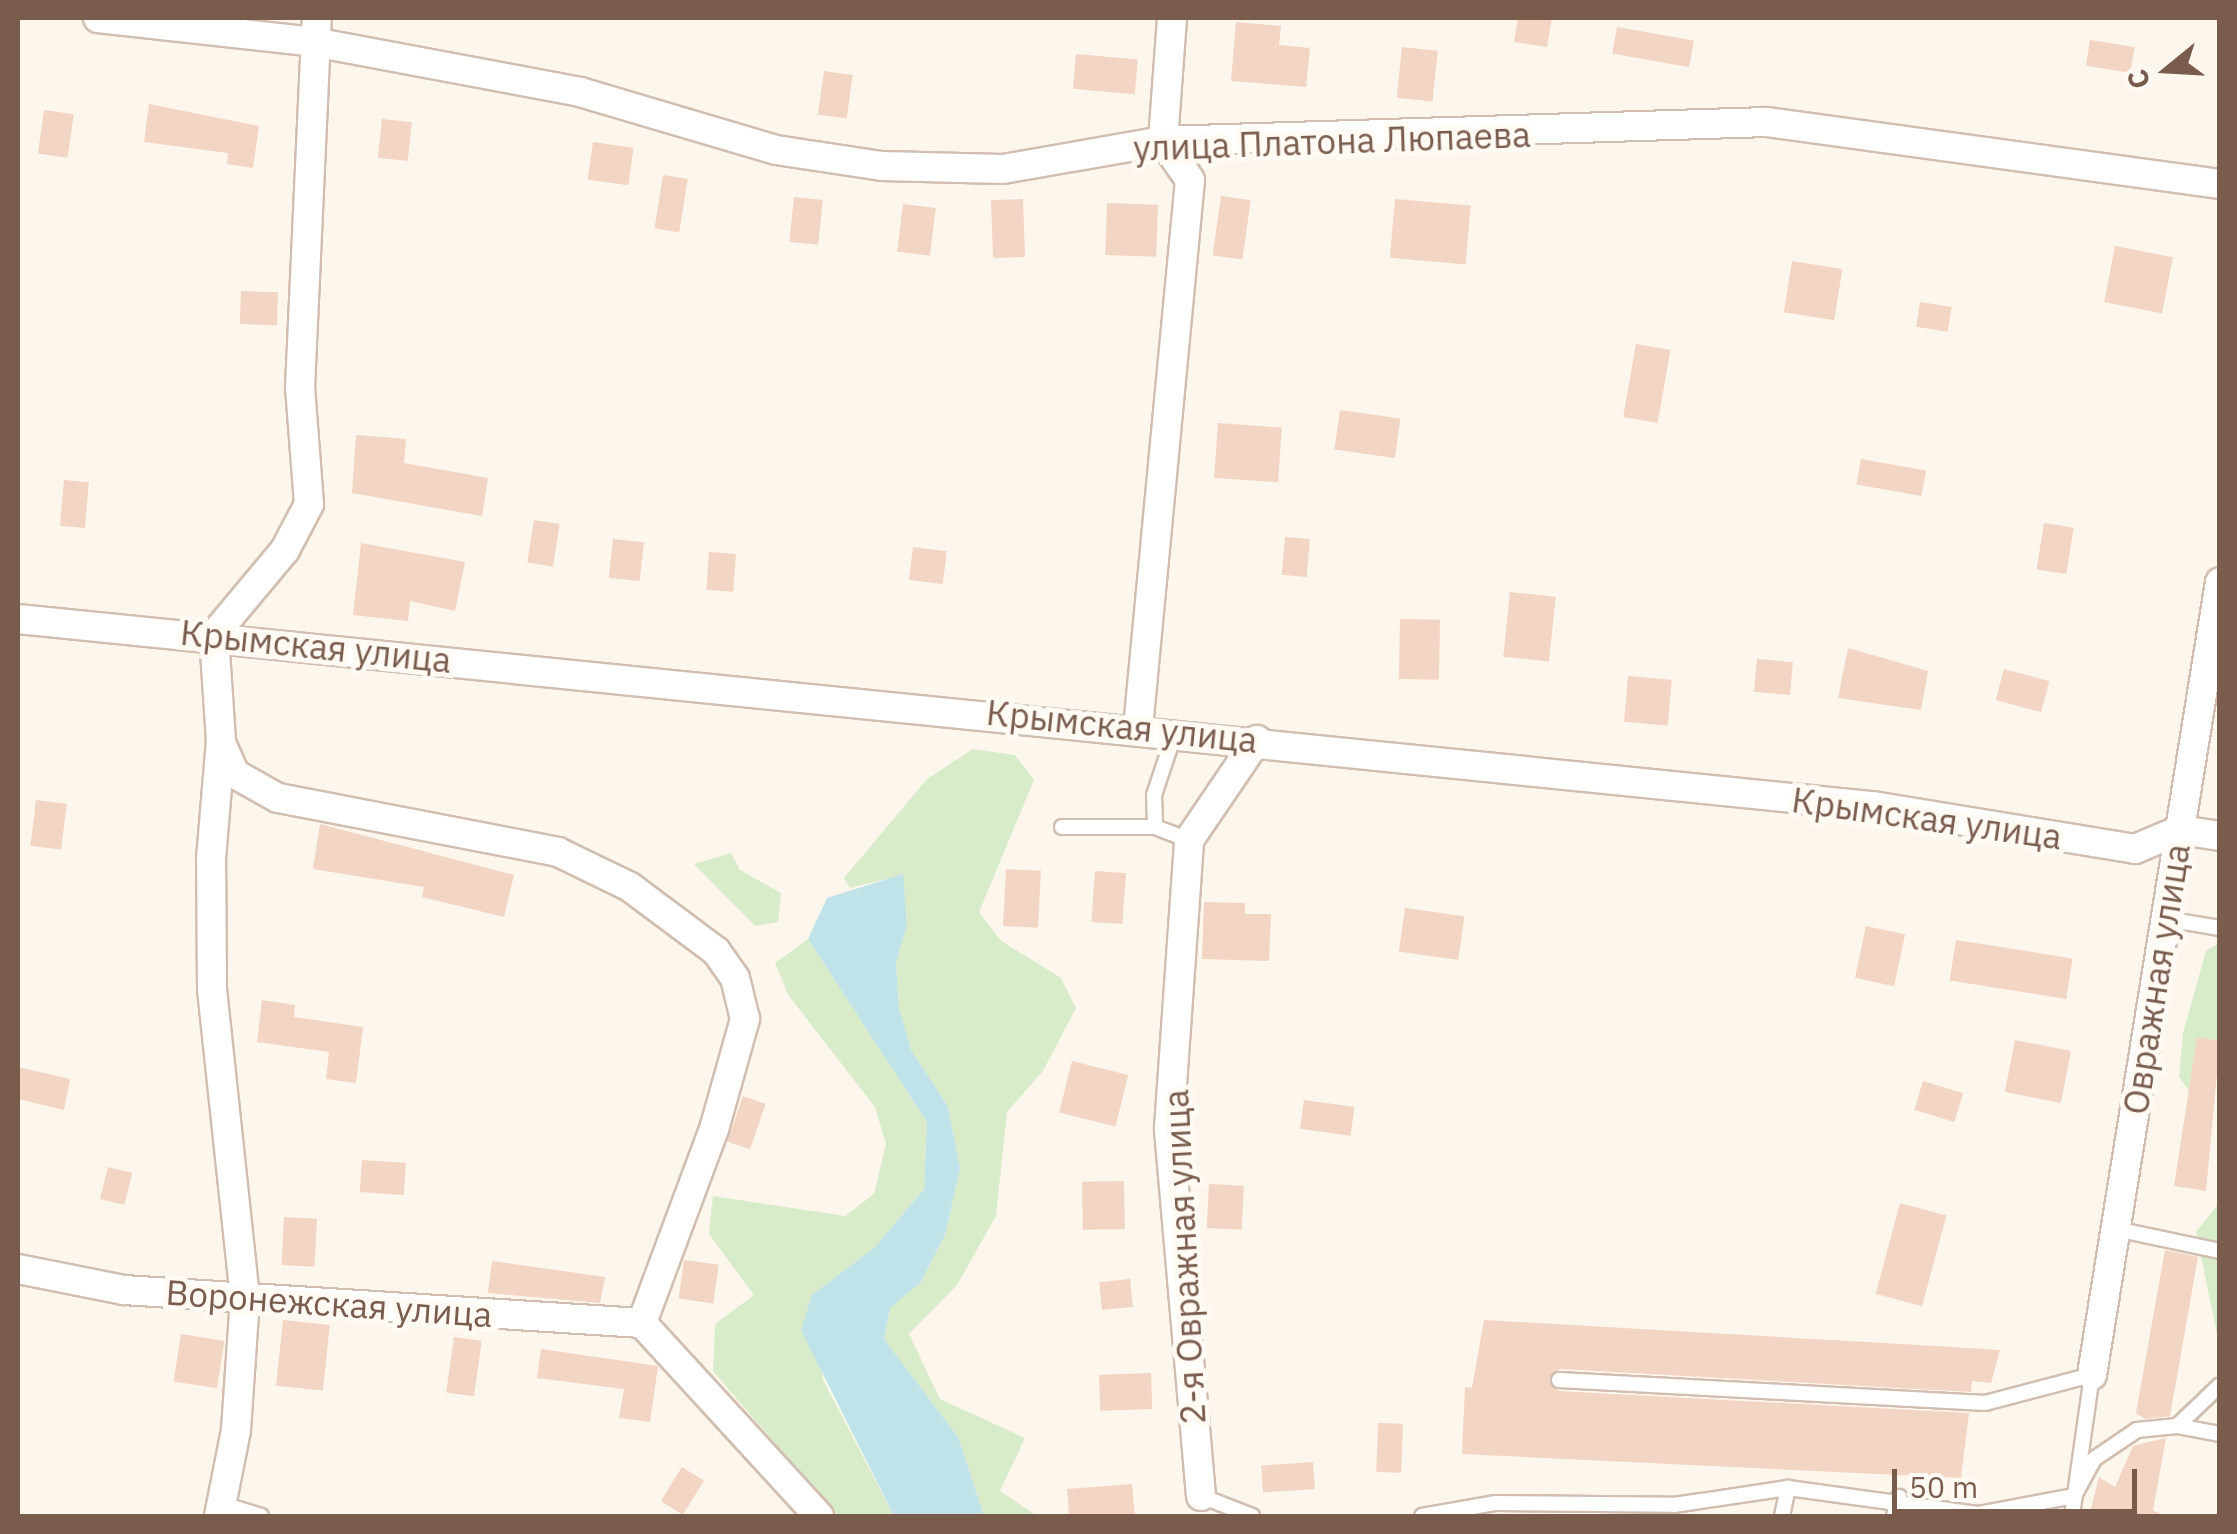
<!DOCTYPE html>
<html>
<head>
<meta charset="utf-8">
<style>
  body { margin:0 }
  #map { position:relative; width:2237px; height:1534px; overflow:hidden; background:#fdf6ec; font-family:"IBM Plex Sans",sans-serif }
  div>[style] { position:absolute }
  .green>* { inset:0; background:#d8ecc9 }
  .water>* { inset:0; background:#bfe3e8 }
  .building>* { inset:0; background:#f3d5c3; transform-origin:0 0 }
  .roads { filter:drop-shadow(2px 0 #d1beb0) drop-shadow(-2px 0 #d1beb0) drop-shadow(0 2px #d1beb0) drop-shadow(0 -2px #d1beb0) }
  .lane>* { height:14px; margin:-7px; padding:0 7px; transform-origin:7px; border-radius:7px; background:#fff }
  .street>* { height:28px; margin:-14px; padding:0 14px; transform-origin:14px; border-radius:14px; background:#fff }
  span { translate:-50% -50%; white-space:nowrap; text-align:center; line-height:1.15; -webkit-text-stroke:10px #fffaf3; paint-order:stroke }
  .street-label { font-size:35px; color:#7a5c4d }
  .frame { position:absolute; inset:0; border:20px solid #7a5c4d; pointer-events:none }
  .north { position:absolute; left:2117px; top:20px; width:100px; height:100px; -webkit-text-stroke:8px #fffaf3; paint-order:stroke; rotate:252deg; font-size:28px; font-weight:700; line-height:40px; text-align:center; color:#7a5c4d }
  .north::after { content:''; display:block; margin:auto; width:35px; height:45px; background:#7a5c4d; clip-path:polygon(50% 0,100% 100%,50% 72%,0 100%) }
  .scale { position:absolute; left:1892px; top:1469px; width:245px; height:45px; box-sizing:border-box; border:5px solid #7a5c4d; border-top:0; padding-left:12px; font-size:30px; line-height:35px; white-space:nowrap; color:#7a5c4d; -webkit-text-stroke:8px #fffaf3; paint-order:stroke }
</style>
</head>
<body>
<div id="map">
  <div class="green">
    <div style="clip-path:polygon(973px 749px,1015px 755px,1034px 780px,979px 912px,1000px 940px,1061px 978px,1076px 1008px,1043px 1071px,1007px 1112px,996px 1216px,957px 1285px,909px 1334px,940px 1399px,1025px 1438px,1000px 1491px,1037px 1516px,984px 1516px,958px 1437px,884px 1339px,890px 1308px,921px 1282px,945px 1235px,960px 1169px,948px 1106px,911px 1050px,899px 1007px,896px 963px,907px 925px,902px 875px,850px 888px,844px 878px,927px 779px)"></div>
    <div style="clip-path:polygon(731px 853px,740px 870px,781px 893px,778px 922px,755px 926px,694px 864px)"></div>
    <div style="clip-path:polygon(808px 939px,927px 1122px,924px 1189px,875px 1247px,812px 1295px,823px 1380px,894px 1516px,837px 1516px,713px 1371px,715px 1324px,754px 1295px,709px 1234px,713px 1196px,845px 1216px,874px 1194px,886px 1144px,875px 1107px,789px 996px,775px 963px)"></div>
    <div style="clip-path:polygon(2219px 943px,2219px 1041px,2197px 1037px,2189px 1091px,2179px 1077px,2183px 1033px,2206px 951px)"></div>
    <div style="clip-path:polygon(2219px 1203px,2219px 1344px,2196px 1232px)"></div>
  </div>
  <div class="water">
    <div style="clip-path:polygon(903px 874px,907px 925px,896px 963px,899px 1007px,911px 1050px,948px 1106px,960px 1169px,945px 1235px,921px 1282px,890px 1308px,884px 1339px,958px 1437px,984px 1516px,894px 1516px,801px 1330px,812px 1295px,875px 1247px,924px 1189px,927px 1122px,808px 939px,827px 898px)"></div>
  </div>
  <div class="building">
    <div style="clip-path:polygon(1518px 18px,1552px 18px,1547px 47px,1514px 42px)"></div>
    <div style="clip-path:polygon(1236px 22px,1281px 26px,1279px 45px,1310px 48px,1306px 87px,1231px 81px)"></div>
    <div style="left:1617px;top:27px;width:78px;height:27px;rotate:10deg"></div>
    <div style="left:2090px;top:40px;width:45px;height:26px;rotate:9deg"></div>
    <div style="left:1402px;top:47px;width:36px;height:51px;rotate:6deg"></div>
    <div style="left:1076px;top:54px;width:62px;height:35px;rotate:5deg"></div>
    <div style="left:824px;top:71px;width:29px;height:44px;rotate:8deg"></div>
    <div style="clip-path:polygon(149px 104px,259px 126px,253px 168px,227px 164px,228px 153px,144px 142px)"></div>
    <div style="left:44px;top:110px;width:30px;height:44px;rotate:8deg"></div>
    <div style="left:382px;top:119px;width:30px;height:39px;rotate:6deg"></div>
    <div style="left:593px;top:142px;width:41px;height:38px;rotate:8deg"></div>
    <div style="left:663px;top:175px;width:25px;height:54px;rotate:9deg"></div>
    <div style="left:1221px;top:196px;width:30px;height:60px;rotate:8deg"></div>
    <div style="left:794px;top:197px;width:29px;height:45px;rotate:6deg"></div>
    <div style="left:1023px;top:199px;width:58px;height:32px;rotate:88deg"></div>
    <div style="left:1395px;top:199px;width:76px;height:59px;rotate:5deg"></div>
    <div style="left:1107px;top:203px;width:51px;height:52px;rotate:2deg"></div>
    <div style="left:903px;top:204px;width:33px;height:48px;rotate:7deg"></div>
    <div style="left:2115px;top:246px;width:59px;height:57px;rotate:11deg"></div>
    <div style="left:1792px;top:261px;width:51px;height:52px;rotate:9deg"></div>
    <div style="left:241px;top:291px;width:37px;height:33px;rotate:2deg"></div>
    <div style="left:1920px;top:302px;width:32px;height:25px;rotate:9deg"></div>
    <div style="left:1636px;top:344px;width:35px;height:74px;rotate:10deg"></div>
    <div style="left:1340px;top:410px;width:61px;height:40px;rotate:8deg"></div>
    <div style="left:1218px;top:423px;width:64px;height:55px;rotate:4deg"></div>
    <div style="clip-path:polygon(356px 435px,406px 439px,404px 463px,488px 478px,482px 516px,352px 493px)"></div>
    <div style="left:1861px;top:459px;width:66px;height:26px;rotate:10deg"></div>
    <div style="left:64px;top:480px;width:25px;height:46px;rotate:5deg"></div>
    <div style="left:534px;top:520px;width:26px;height:43px;rotate:9deg"></div>
    <div style="left:2044px;top:523px;width:30px;height:47px;rotate:9deg"></div>
    <div style="left:1285px;top:537px;width:25px;height:38px;rotate:5deg"></div>
    <div style="left:613px;top:539px;width:31px;height:39px;rotate:6deg"></div>
    <div style="clip-path:polygon(361px 543px,465px 562px,455px 611px,410px 601px,408px 621px,353px 615px)"></div>
    <div style="left:913px;top:547px;width:34px;height:33px;rotate:7deg"></div>
    <div style="left:709px;top:552px;width:27px;height:38px;rotate:4deg"></div>
    <div style="left:1510px;top:592px;width:46px;height:65px;rotate:6deg"></div>
    <div style="left:1400px;top:619px;width:40px;height:60px;rotate:1deg"></div>
    <div style="clip-path:polygon(1848px 648px,1928px 671px,1921px 710px,1838px 698px)"></div>
    <div style="left:1757px;top:659px;width:36px;height:33px;rotate:5deg"></div>
    <div style="left:2004px;top:669px;width:47px;height:32px;rotate:15deg"></div>
    <div style="left:1628px;top:676px;width:44px;height:46px;rotate:5deg"></div>
    <div style="left:36px;top:800px;width:31px;height:46px;rotate:7deg"></div>
    <div style="clip-path:polygon(320px 824px,514px 875px,504px 917px,422px 897px,424px 887px,313px 869px)"></div>
    <div style="left:1006px;top:869px;width:35px;height:57px;rotate:3deg"></div>
    <div style="left:1095px;top:871px;width:31px;height:51px;rotate:4deg"></div>
    <div style="clip-path:polygon(1204px 902px,1245px 903px,1245px 914px,1271px 914px,1269px 961px,1202px 959px)"></div>
    <div style="left:1405px;top:908px;width:60px;height:44px;rotate:8deg"></div>
    <div style="left:1866px;top:926px;width:40px;height:53px;rotate:12deg"></div>
    <div style="left:1956px;top:940px;width:118px;height:41px;rotate:9deg"></div>
    <div style="clip-path:polygon(262px 1000px,295px 1005px,294px 1017px,363px 1027px,356px 1083px,326px 1079px,329px 1052px,257px 1042px)"></div>
    <div style="clip-path:polygon(2197px 1037px,2220px 1041px,2206px 1191px,2174px 1186px)"></div>
    <div style="left:2015px;top:1040px;width:57px;height:53px;rotate:11deg"></div>
    <div style="left:1072px;top:1061px;width:58px;height:53px;rotate:14deg"></div>
    <div style="clip-path:polygon(18px 1067px,70px 1079px,64px 1110px,18px 1099px)"></div>
    <div style="left:1923px;top:1081px;width:42px;height:30px;rotate:17deg"></div>
    <div style="left:743px;top:1096px;width:24px;height:48px;rotate:19deg"></div>
    <div style="left:1304px;top:1100px;width:51px;height:29px;rotate:8deg"></div>
    <div style="left:362px;top:1160px;width:44px;height:32px;rotate:4deg"></div>
    <div style="left:108px;top:1167px;width:25px;height:33px;rotate:14deg"></div>
    <div style="left:1124px;top:1181px;width:48px;height:42px;rotate:89deg"></div>
    <div style="left:1209px;top:1184px;width:35px;height:44px;rotate:3deg"></div>
    <div style="left:1900px;top:1203px;width:48px;height:94px;rotate:15deg"></div>
    <div style="left:284px;top:1217px;width:33px;height:48px;rotate:3deg"></div>
    <div style="clip-path:polygon(2165px 1250px,2198px 1257px,2170px 1416px,2145px 1419px,2136px 1413px)"></div>
    <div style="left:684px;top:1260px;width:35px;height:39px;rotate:8deg"></div>
    <div style="clip-path:polygon(492px 1261px,605px 1277px,600px 1303px,488px 1293px)"></div>
    <div style="left:1130px;top:1279px;width:28px;height:31px;rotate:84deg"></div>
    <div style="left:283px;top:1320px;width:47px;height:66px;rotate:6deg"></div>
    <div style="clip-path:polygon(1484px 1320px,1902px 1344px,2000px 1350px,1991px 1383px,1972px 1381px,1971px 1392px,1560px 1369px,1549px 1378px,1558px 1391px,1969px 1413px,1961px 1478px,1462px 1454px,1465px 1387px,1472px 1388px)"></div>
    <div style="left:181px;top:1334px;width:44px;height:48px;rotate:9deg"></div>
    <div style="left:454px;top:1337px;width:28px;height:56px;rotate:8deg"></div>
    <div style="clip-path:polygon(541px 1349px,658px 1366px,650px 1422px,619px 1418px,624px 1389px,537px 1378px)"></div>
    <div style="left:1151px;top:1373px;width:36px;height:52px;rotate:88deg"></div>
    <div style="left:1378px;top:1423px;width:25px;height:49px;rotate:2deg"></div>
    <div style="clip-path:polygon(2166px 1438px,2153px 1510px,2163px 1516px,2089px 1516px,2099px 1477px,2115px 1487px,2133px 1446px)"></div>
    <div style="left:1313px;top:1462px;width:27px;height:52px;rotate:86deg"></div>
    <div style="left:682px;top:1467px;width:26px;height:40px;rotate:32deg"></div>
    <div style="clip-path:polygon(1132px 1484px,1135px 1516px,1069px 1516px,1067px 1489px)"></div>
  </div>
  <div class="roads">
    <div class="lane">
      <div style="left:1175px;top:732px;width:66px;rotate:108.4deg"></div>
      <div style="left:1154px;top:795px;width:32px;rotate:88deg"></div>
      <div style="left:1155px;top:827px;width:36px;rotate:21deg"></div>
      <div style="left:1062px;top:827px;width:93px"></div>
      <div style="left:2166px;top:919px;width:55px;rotate:9.5deg"></div>
      <div style="left:2116px;top:1229px;width:106px;rotate:11.9deg"></div>
      <div style="left:1559px;top:1380px;width:427px;rotate:3.1deg"></div>
      <div style="left:1985px;top:1403px;width:111px;rotate:-14.7deg"></div>
      <div style="left:2092px;top:1375px;width:142px;rotate:98.1deg"></div>
      <div style="left:2177px;top:1426px;width:44px;rotate:10.5deg"></div>
      <div style="left:1201px;top:1496px;width:55px;rotate:21.4deg"></div>
      <div style="left:222px;top:1504px;width:41px;rotate:17.1deg"></div>
      <div style="left:1422px;top:1516px;width:75px;rotate:-10deg"></div>
      <div style="left:1496px;top:1503px;width:178px;rotate:0.6deg"></div>
      <div style="left:1674px;top:1505px;width:115px;rotate:-8.5deg"></div>
      <div style="left:1788px;top:1488px;width:193px;rotate:7.8deg"></div>
      <div style="left:1979px;top:1514px;width:97px;rotate:-10.7deg"></div>
      <div style="left:2074px;top:1496px;width:42px;rotate:-61.6deg"></div>
      <div style="left:2094px;top:1459px;width:52px;rotate:-34deg"></div>
      <div style="left:2137px;top:1430px;width:40px;rotate:-5.7deg"></div>
      <div style="left:2177px;top:1426px;width:59px;rotate:-43.6deg"></div>
      <div style="left:1782px;top:1516px;width:29px;rotate:-78deg"></div>
      <div style="left:1894px;top:1516px;width:20px;rotate:-75deg"></div>
    </div>
    <div class="street">
      <div style="left:98px;top:18px;width:217px;rotate:6.3deg"></div>
      <div style="left:314px;top:42px;width:271px;rotate:10.6deg"></div>
      <div style="left:580px;top:92px;width:204px;rotate:16.5deg"></div>
      <div style="left:776px;top:150px;width:107px;rotate:8.6deg"></div>
      <div style="left:882px;top:166px;width:121px;rotate:1.4deg"></div>
      <div style="left:1003px;top:169px;width:162px;rotate:-9.9deg"></div>
      <div style="left:1163px;top:141px;width:604px;rotate:-1.8deg"></div>
      <div style="left:1767px;top:122px;width:457px;rotate:7.8deg"></div>
      <div style="left:18px;top:619px;width:1864px;rotate:5.76deg"></div>
      <div style="left:1873px;top:806px;width:266px;rotate:9.3deg"></div>
      <div style="left:2135px;top:849px;width:49px;rotate:-22.9deg"></div>
      <div style="left:2180px;top:830px;width:40px;rotate:8.5deg"></div>
      <div style="left:1138px;top:728px;width:550px;rotate:-84.58deg"></div>
      <div style="left:1190px;top:180px;width:47px;rotate:-124.7deg"></div>
      <div style="left:1163px;top:141px;width:123px;rotate:-85.8deg"></div>
      <div style="left:222px;top:745px;width:32px;rotate:66deg"></div>
      <div style="left:235px;top:774px;width:49px;rotate:29.2deg"></div>
      <div style="left:278px;top:798px;width:285px;rotate:10.9deg"></div>
      <div style="left:558px;top:852px;width:80px;rotate:25.9deg"></div>
      <div style="left:630px;top:887px;width:107px;rotate:36.7deg"></div>
      <div style="left:716px;top:951px;width:33px;rotate:55deg"></div>
      <div style="left:735px;top:978px;width:42px;rotate:76.3deg"></div>
      <div style="left:745px;top:1019px;width:114px;rotate:105.7deg"></div>
      <div style="left:714px;top:1129px;width:207px;rotate:110.4deg"></div>
      <div style="left:642px;top:1323px;width:262px;rotate:47.5deg"></div>
      <div style="left:18px;top:1269px;width:108px;rotate:11.2deg"></div>
      <div style="left:124px;top:1290px;width:519px;rotate:3.65deg"></div>
      <div style="left:2092px;top:1375px;width:803px;rotate:-80.83deg"></div>
      <div style="left:1201px;top:1496px;width:369px;rotate:-95deg"></div>
      <div style="left:1169px;top:1128px;width:289px;rotate:-86deg"></div>
      <div style="left:1189px;top:840px;width:121px;rotate:-55.8deg"></div>
      <div style="left:219px;top:1516px;width:88px;rotate:-78.8deg"></div>
      <div style="left:236px;top:1430px;width:132px;rotate:-86.1deg"></div>
      <div style="left:245px;top:1298px;width:311px;rotate:-96.1deg"></div>
      <div style="left:212px;top:989px;width:130px;rotate:-90.4deg"></div>
      <div style="left:211px;top:859px;width:118px;rotate:-85.2deg"></div>
      <div style="left:221px;top:741px;width:106px;rotate:-93.8deg"></div>
      <div style="left:214px;top:635px;width:111px;rotate:-50.1deg"></div>
      <div style="left:285px;top:550px;width:52px;rotate:-62.4deg"></div>
      <div style="left:309px;top:504px;width:116px;rotate:-94.4deg"></div>
      <div style="left:300px;top:388px;width:370px;rotate:-87.4deg"></div>
    </div>
  </div>
  <div class="street-label">
    <span style="left:1332px;top:141px;rotate:-2deg">улица Платона Люпаева</span>
    <span style="left:316px;top:646px;rotate:6deg">Крымская улица</span>
    <span style="left:1122px;top:726px;rotate:6deg">Крымская улица</span>
    <span style="left:1927px;top:818px;rotate:8deg">Крымская улица</span>
    <span style="left:2156px;top:979px;rotate:-81deg">Овражная улица</span>
    <span style="left:1184px;top:1257px;rotate:-93deg">2-я Овражная улица</span>
    <span style="left:329px;top:1303px;rotate:4deg">Воронежская улица</span>
  </div>
  <div class="frame"></div>
  <div class="north">С</div>
  <div class="scale">50 m</div>
</div>
</body>
</html>
